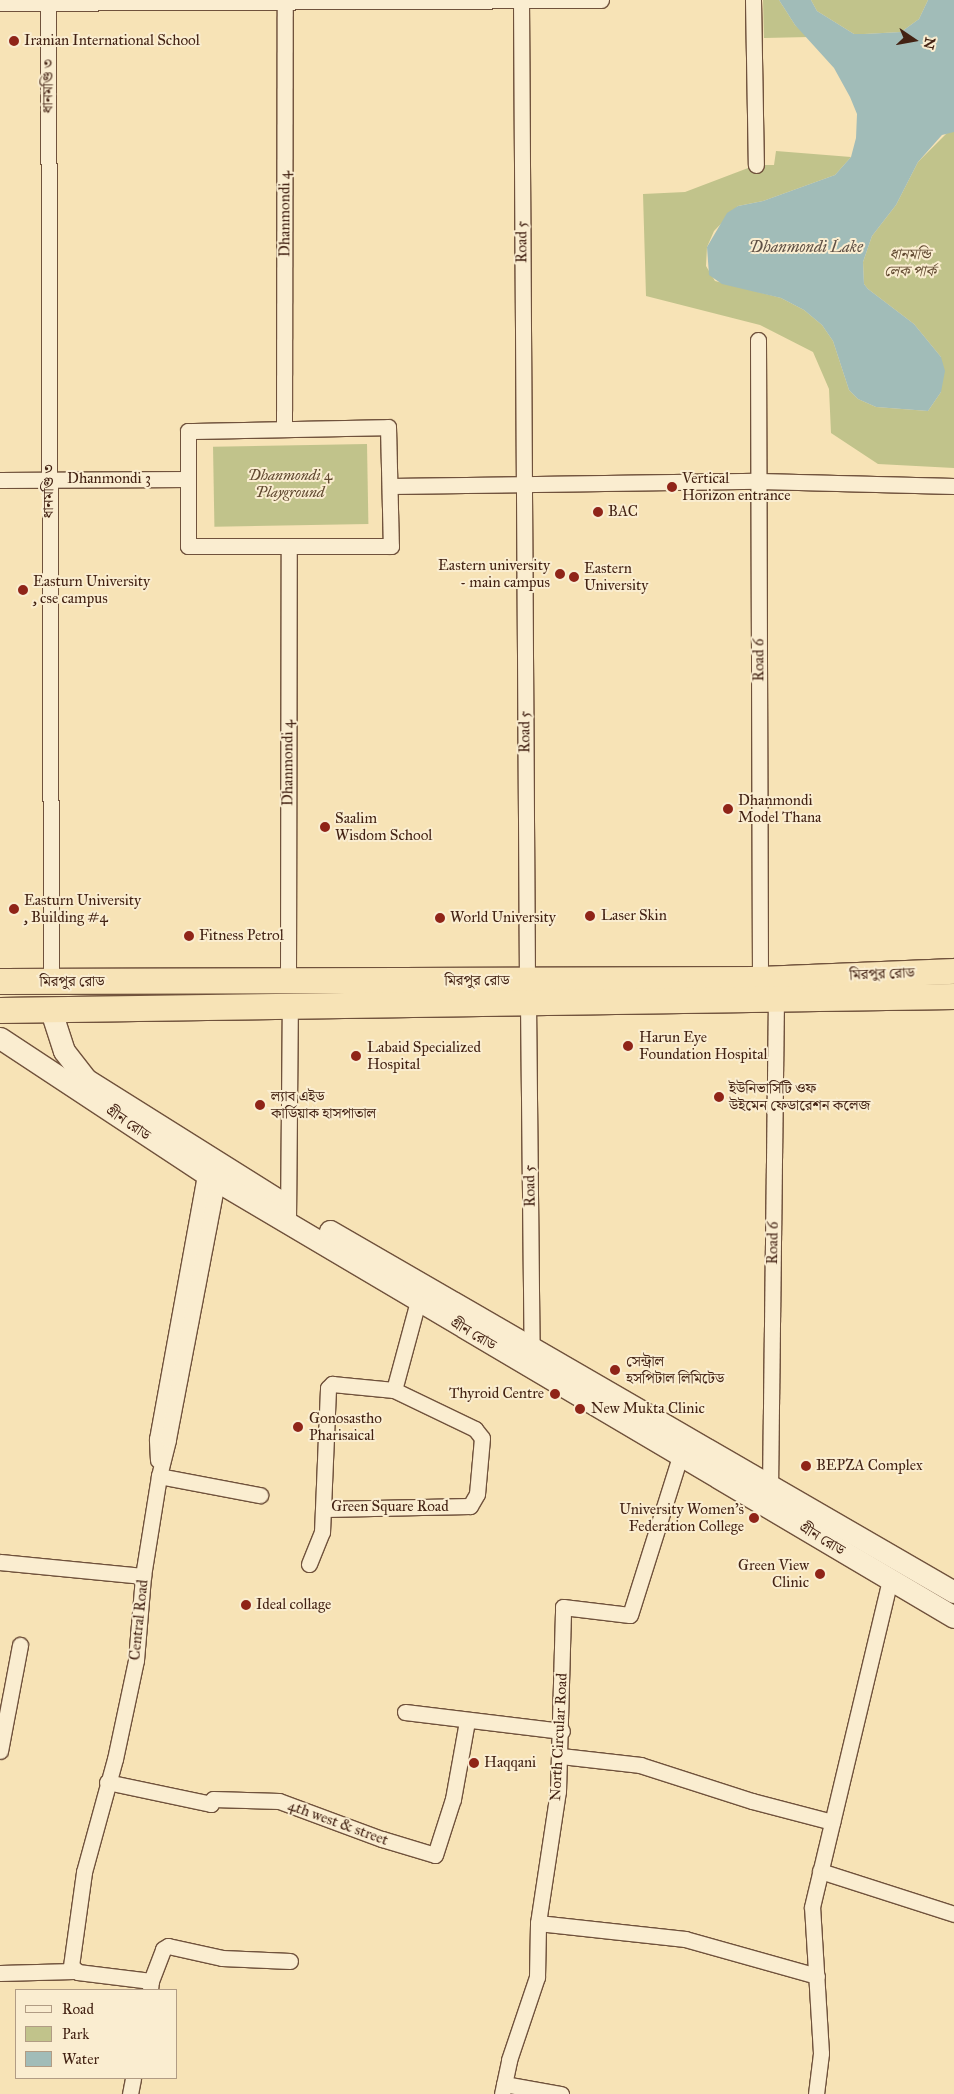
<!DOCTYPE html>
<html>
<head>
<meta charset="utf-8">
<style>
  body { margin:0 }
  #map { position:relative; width:954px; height:2094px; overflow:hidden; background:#f7e3b6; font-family:"IM FELL Great Primer","Noto Serif Bengali",serif }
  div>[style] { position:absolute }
  .green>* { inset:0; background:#c1c38b; transform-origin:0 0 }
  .water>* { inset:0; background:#a1bcb8 }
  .roads { filter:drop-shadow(1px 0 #70523c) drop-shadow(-1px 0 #70523c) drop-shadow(0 1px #70523c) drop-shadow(0 -1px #70523c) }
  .minor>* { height:15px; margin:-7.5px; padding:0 7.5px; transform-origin:7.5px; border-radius:7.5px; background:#faedd0 }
  .secondary>* { height:21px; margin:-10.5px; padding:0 10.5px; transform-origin:10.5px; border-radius:10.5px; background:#faedd0 }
  .trunk>* { height:25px; margin:-12.5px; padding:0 12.5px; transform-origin:12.5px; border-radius:12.5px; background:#f7e3b6 }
  .dots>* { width:14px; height:14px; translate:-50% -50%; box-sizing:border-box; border:2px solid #faedd0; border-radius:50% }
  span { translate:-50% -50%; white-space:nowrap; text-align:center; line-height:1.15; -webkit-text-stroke:4px #faedd0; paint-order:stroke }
  .poi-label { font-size:15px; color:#432213 }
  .left { translate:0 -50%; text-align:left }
  .right { translate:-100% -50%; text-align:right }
  .street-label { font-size:15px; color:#432213 }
  .park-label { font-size:15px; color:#624a31; font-style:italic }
  .water-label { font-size:16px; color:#5f5045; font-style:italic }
  .legend { position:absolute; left:15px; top:1989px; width:162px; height:90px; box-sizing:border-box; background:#faedd0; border:1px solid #b19c84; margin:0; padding:6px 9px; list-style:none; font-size:15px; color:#432213 }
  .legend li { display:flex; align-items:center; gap:10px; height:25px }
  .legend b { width:25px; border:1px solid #b19c84 }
  .north { position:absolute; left:889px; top:15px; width:50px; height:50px; -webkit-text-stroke:4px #faedd0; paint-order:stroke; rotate:102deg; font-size:14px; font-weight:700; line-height:20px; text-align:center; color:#432213 }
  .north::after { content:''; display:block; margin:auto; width:18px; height:22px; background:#432213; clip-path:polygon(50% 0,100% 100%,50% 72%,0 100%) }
</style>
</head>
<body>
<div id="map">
  <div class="green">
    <div style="clip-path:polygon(763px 0,779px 0,795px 25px,809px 37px,764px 38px)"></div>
    <div style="clip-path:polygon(811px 0,928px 0,919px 19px,901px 32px,864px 34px,854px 34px,817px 11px)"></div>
    <div style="clip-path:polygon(948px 132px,954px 132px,954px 468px,878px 464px,831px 433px,829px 389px,813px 352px,760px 325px,646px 296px,643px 194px,685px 192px,756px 165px,774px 165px,776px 151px,851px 157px,835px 175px,763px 201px,738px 206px,714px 231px,707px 247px,706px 266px,715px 281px,781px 298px,804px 310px,822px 325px,833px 341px,849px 390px,858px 399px,876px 407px,928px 411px,941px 392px,941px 357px,914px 324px,868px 289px,864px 284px,863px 262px,872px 236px,896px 205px,918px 162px)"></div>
    <div style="left:367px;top:444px;width:80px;height:154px;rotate:89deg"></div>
  </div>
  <div class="water">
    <div style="clip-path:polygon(779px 0,811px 0,817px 11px,854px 34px,864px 34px,901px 32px,919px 19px,928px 0,954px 0,954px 132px,942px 135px,918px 162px,896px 205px,872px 236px,863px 262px,864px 284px,868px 289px,914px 324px,941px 357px,945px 371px,941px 392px,928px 411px,876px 407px,858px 399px,849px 390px,833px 341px,822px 325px,804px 310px,781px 298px,722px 284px,709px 275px,707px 247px,727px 213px,738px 206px,763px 201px,835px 175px,851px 157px,856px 138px,857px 114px,850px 97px,834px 68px,795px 25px)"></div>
  </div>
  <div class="roads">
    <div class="minor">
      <div style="left:48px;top:0;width:982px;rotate:89.82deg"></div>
      <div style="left:521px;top:0;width:981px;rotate:89.65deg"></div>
      <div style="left:753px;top:0;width:165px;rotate:89deg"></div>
      <div style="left:0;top:3px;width:601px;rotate:-0.29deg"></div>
      <div style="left:758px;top:340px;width:639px;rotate:89.82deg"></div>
      <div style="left:388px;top:427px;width:119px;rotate:88.6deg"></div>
      <div style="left:391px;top:546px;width:203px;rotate:180deg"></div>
      <div style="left:188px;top:546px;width:115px;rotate:-90deg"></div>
      <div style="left:188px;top:431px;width:200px;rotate:-1.1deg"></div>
      <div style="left:284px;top:429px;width:429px;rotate:-89.9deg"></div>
      <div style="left:0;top:480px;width:188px;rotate:-0.3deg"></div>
      <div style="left:390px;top:486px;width:369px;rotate:-0.8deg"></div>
      <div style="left:759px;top:481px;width:195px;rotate:1.5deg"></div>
      <div style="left:288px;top:980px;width:434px;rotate:-89.9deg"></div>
      <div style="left:528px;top:1002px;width:354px;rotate:89.4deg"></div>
      <div style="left:288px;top:1221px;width:214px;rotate:-89.5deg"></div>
      <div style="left:394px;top:1390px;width:92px;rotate:-74.9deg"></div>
      <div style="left:158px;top:1460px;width:21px;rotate:-93deg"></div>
      <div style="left:157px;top:1439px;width:269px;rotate:-79.7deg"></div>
      <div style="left:159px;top:1476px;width:103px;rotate:10.7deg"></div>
      <div style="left:770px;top:1488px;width:489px;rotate:-89.3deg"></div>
      <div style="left:0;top:1562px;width:144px;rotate:5.6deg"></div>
      <div style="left:309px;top:1564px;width:35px;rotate:-68deg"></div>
      <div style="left:322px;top:1532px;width:144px;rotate:-87.6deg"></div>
      <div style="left:328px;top:1388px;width:6px;rotate:-45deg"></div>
      <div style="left:332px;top:1384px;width:62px;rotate:5.5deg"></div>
      <div style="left:394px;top:1390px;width:90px;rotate:25.7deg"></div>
      <div style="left:475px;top:1429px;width:11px;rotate:52deg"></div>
      <div style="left:482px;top:1438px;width:56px;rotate:95.1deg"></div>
      <div style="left:477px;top:1494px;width:14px;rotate:120deg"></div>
      <div style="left:470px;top:1506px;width:145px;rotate:178.8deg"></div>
      <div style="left:405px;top:1712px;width:158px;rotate:6.9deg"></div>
      <div style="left:0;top:1751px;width:108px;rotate:-79.3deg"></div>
      <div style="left:561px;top:1756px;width:80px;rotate:6.5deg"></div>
      <div style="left:640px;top:1765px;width:118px;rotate:17.8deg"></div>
      <div style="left:752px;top:1801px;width:83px;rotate:14.7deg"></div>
      <div style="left:107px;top:1782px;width:106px;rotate:11.9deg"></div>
      <div style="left:211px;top:1804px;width:5px;rotate:-68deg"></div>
      <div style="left:213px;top:1799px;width:66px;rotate:1.7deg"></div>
      <div style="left:279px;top:1801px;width:110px;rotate:20.3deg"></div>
      <div style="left:382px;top:1839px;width:55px;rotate:16.8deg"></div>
      <div style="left:435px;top:1855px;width:59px;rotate:-72.2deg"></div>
      <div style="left:453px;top:1799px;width:79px;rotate:-79.8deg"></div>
      <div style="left:820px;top:1871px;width:141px;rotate:17.8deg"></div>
      <div style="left:538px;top:1923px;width:148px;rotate:6.2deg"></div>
      <div style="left:685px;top:1939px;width:137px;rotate:15.7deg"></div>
      <div style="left:0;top:1973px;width:74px;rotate:-1.5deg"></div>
      <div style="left:151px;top:1981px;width:34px;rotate:-69deg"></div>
      <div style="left:163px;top:1949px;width:6px;rotate:-31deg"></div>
      <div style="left:168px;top:1946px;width:55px;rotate:12.5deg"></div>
      <div style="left:222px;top:1958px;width:68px;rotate:2.5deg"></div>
      <div style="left:150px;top:1990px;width:9px;rotate:-84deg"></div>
      <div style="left:151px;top:1981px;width:74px;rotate:-173deg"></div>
      <div style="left:78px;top:1972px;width:9px;rotate:-139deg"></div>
      <div style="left:71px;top:1966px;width:95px;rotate:-82.1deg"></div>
      <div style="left:84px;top:1872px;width:117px;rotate:-74.7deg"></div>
      <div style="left:115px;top:1759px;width:101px;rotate:-78deg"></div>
      <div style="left:136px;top:1660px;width:84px;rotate:-85.2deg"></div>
      <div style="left:143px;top:1576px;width:101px;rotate:-80.9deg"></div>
      <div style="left:159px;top:1476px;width:38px;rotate:-76deg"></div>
      <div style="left:168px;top:1439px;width:263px;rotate:-79.2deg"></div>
      <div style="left:504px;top:2084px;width:58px;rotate:10deg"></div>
      <div style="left:130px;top:2094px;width:16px;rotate:-79deg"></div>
      <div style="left:502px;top:2094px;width:35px;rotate:-78deg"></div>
      <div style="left:509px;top:2060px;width:88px;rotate:-71.4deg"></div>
      <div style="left:537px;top:1977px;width:54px;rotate:-88.9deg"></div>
      <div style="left:538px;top:1923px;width:134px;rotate:-81.4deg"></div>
      <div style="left:558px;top:1791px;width:184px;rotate:-88.4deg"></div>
      <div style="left:563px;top:1607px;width:67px;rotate:6.8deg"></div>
      <div style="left:630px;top:1615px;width:167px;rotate:-72.5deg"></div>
      <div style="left:816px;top:2094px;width:41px;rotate:-83deg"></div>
      <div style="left:821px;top:2053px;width:146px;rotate:-93.5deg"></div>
      <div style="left:812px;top:1907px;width:337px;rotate:-76.6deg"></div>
    </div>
    <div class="secondary">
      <div style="left:51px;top:1011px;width:42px;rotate:72deg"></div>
      <div style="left:64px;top:1051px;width:37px;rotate:52deg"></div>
      <div style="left:87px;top:1080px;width:228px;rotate:32.1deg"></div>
      <div style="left:0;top:1038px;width:260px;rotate:33.4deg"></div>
      <div style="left:217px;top:1181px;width:856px;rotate:30.61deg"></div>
      <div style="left:330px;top:1231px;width:721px;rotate:30.05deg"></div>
    </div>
    <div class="trunk">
      <div style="left:0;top:981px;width:760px;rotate:-0.15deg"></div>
      <div style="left:760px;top:979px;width:194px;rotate:-2.4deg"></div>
      <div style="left:0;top:1010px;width:954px;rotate:-0.84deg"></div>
    </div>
  </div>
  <div class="dots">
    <div style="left:14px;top:41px;background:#8f2418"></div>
    <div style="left:672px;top:487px;background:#8f2418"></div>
    <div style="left:598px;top:512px;background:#8f2418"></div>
    <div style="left:560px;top:574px;background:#8f2418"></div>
    <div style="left:574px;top:577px;background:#8f2418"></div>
    <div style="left:23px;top:590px;background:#8f2418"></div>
    <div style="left:728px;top:809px;background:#8f2418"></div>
    <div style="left:325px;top:827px;background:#8f2418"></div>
    <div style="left:14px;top:909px;background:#8f2418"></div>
    <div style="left:590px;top:916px;background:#8f2418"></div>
    <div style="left:440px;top:918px;background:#8f2418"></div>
    <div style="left:189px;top:936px;background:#8f2418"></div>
    <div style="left:628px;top:1046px;background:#8f2418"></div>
    <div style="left:356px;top:1056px;background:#8f2418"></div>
    <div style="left:719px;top:1097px;background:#8f2418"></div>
    <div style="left:260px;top:1105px;background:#8f2418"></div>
    <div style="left:615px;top:1370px;background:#8f2418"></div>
    <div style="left:555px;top:1394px;background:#8f2418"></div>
    <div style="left:580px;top:1409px;background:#8f2418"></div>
    <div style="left:298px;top:1427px;background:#8f2418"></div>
    <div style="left:806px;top:1466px;background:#8f2418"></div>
    <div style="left:754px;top:1518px;background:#8f2418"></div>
    <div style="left:820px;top:1574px;background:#8f2418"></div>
    <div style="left:246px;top:1605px;background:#8f2418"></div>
    <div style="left:474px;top:1763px;background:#8f2418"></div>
  </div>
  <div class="poi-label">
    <span class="left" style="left:24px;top:41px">Iranian International School</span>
    <span class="left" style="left:682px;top:487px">Vertical<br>Horizon entrance</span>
    <span class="left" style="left:608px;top:512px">BAC</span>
    <span class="right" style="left:550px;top:574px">Eastern university<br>- main campus</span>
    <span class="left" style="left:584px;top:577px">Eastern<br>University</span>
    <span class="left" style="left:33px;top:590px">Easturn University<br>, cse campus</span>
    <span class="left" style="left:738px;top:809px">Dhanmondi<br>Model Thana</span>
    <span class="left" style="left:335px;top:827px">Saalim<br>Wisdom School</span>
    <span class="left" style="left:24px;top:909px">Easturn University<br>, Building #4</span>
    <span class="left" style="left:601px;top:916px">Laser Skin</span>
    <span class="left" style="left:450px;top:918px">World University</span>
    <span class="left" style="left:199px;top:936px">Fitness Petrol</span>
    <span class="left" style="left:639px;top:1046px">Harun Eye<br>Foundation Hospital</span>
    <span class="left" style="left:367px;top:1056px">Labaid Specialized<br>Hospital</span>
    <span class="left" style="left:729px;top:1097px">ইউনিভার্সিটি ওফ<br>উইমেন ফেডারেশন কলেজ</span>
    <span class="left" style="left:271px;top:1105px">ল্যাব এইড<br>কার্ডিয়াক হাসপাতাল</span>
    <span class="left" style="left:626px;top:1370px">সেন্ট্রাল<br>হসপিটাল লিমিটেড</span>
    <span class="right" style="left:544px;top:1394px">Thyroid Centre</span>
    <span class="left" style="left:591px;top:1409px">New Mukta Clinic</span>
    <span class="left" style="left:309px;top:1427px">Gonosastho<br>Pharisaical</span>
    <span class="left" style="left:816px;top:1466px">BEPZA Complex</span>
    <span class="right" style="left:744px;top:1518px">University Women's<br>Federation College</span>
    <span class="right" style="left:809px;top:1574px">Green View<br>Clinic</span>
    <span class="left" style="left:256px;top:1605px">Ideal collage</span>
    <span class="left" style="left:484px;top:1763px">Haqqani</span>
  </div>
  <div class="street-label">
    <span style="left:48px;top:86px;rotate:-90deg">ধানমণ্ডি ৩</span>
    <span style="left:285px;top:214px;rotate:-90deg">Dhanmondi 4</span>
    <span style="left:522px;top:242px;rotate:-90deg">Road 5</span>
    <span style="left:109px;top:479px">Dhanmondi 3</span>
    <span style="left:49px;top:491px;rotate:-90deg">ধানমণ্ডি ৩</span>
    <span style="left:759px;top:660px;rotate:-90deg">Road 6</span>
    <span style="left:525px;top:732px;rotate:-90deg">Road 5</span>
    <span style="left:288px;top:763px;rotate:-90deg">Dhanmondi 4</span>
    <span style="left:882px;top:974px;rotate:-2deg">মিরপুর রোড</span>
    <span style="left:477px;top:981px">মিরপুর রোড</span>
    <span style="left:72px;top:982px">মিরপুর রোড</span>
    <span style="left:128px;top:1123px;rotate:34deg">গ্রীন রোড</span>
    <span style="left:530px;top:1186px;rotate:-91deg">Road 5</span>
    <span style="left:773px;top:1243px;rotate:-89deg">Road 6</span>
    <span style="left:473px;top:1334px;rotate:30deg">গ্রীন রোড</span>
    <span style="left:390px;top:1507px">Green Square Road</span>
    <span style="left:822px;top:1539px;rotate:31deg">গ্রীন রোড</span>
    <span style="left:139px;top:1620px;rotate:-84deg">Central Road</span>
    <span style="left:559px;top:1737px;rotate:-87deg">North Circular Road</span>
    <span style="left:338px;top:1823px;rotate:20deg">4th west &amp; street</span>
  </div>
  <div class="park-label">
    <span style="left:910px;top:263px">ধানমন্ডি<br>লেক পার্ক</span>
    <span style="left:290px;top:484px">Dhanmondi 4<br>Playground</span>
  </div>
  <div class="water-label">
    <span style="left:806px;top:247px">Dhanmondi Lake</span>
  </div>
  <ul class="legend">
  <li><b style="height:6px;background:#faedd0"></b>Road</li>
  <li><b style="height:14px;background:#c1c38b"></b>Park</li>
  <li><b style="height:14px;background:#a1bcb8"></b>Water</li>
  </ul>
  <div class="north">N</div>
</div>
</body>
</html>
